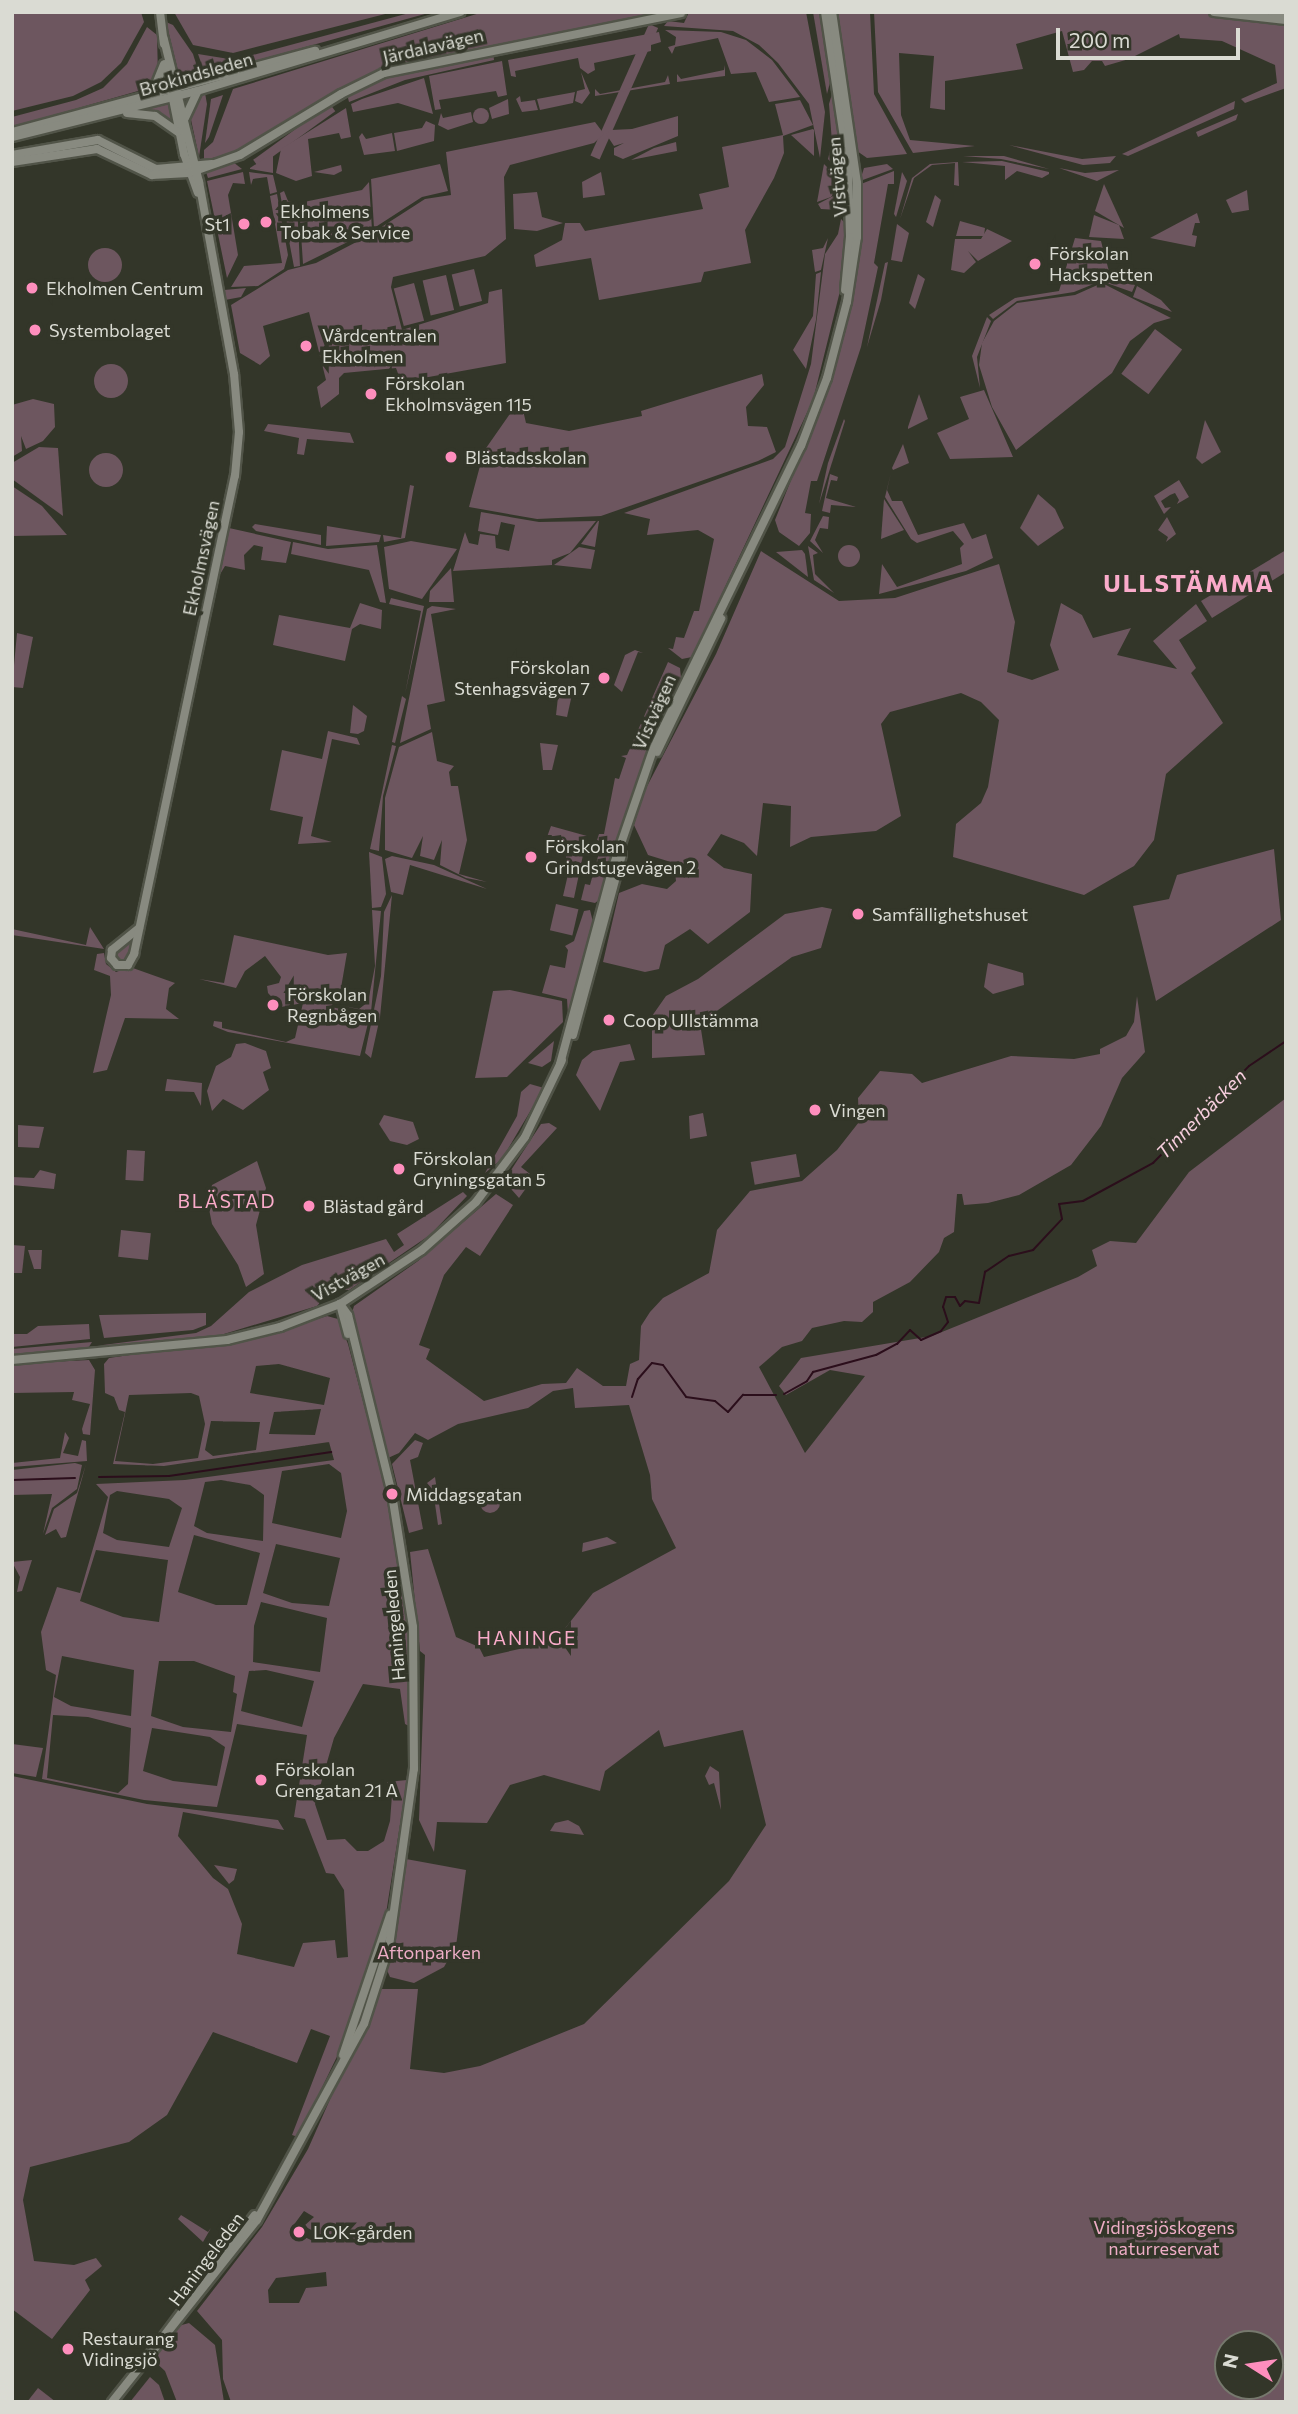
<!DOCTYPE html>
<html>
<head>
<meta charset="utf-8">
<style>
  body { margin:0 }
  #map { position:relative; width:1298px; height:2414px; overflow:hidden; background:#333629; font-family:Commissioner,sans-serif }
  div>[style] { position:absolute }
  .green>* { inset:0; background:#6d565f; transform-origin:0 0 }
  .round { border-radius:50% }
  .stream>* { height:2px; margin:-1px; padding:0 1px; transform-origin:1px; border-radius:1px; background:#2b0e1b }
  .roads { filter:drop-shadow(2px 0 #515448) drop-shadow(-2px 0 #515448) drop-shadow(0 2px #515448) drop-shadow(0 -2px #515448) }
  .secondary>* { height:8px; margin:-4px; padding:0 4px; transform-origin:4px; border-radius:4px; background:#888a80 }
  .dots>* { width:19px; height:19px; translate:-50% -50%; box-sizing:border-box; border:4px solid #333629; border-radius:50% }
  span { translate:-50% -50%; white-space:nowrap; text-align:center; line-height:1.15; -webkit-text-stroke:7px #333629; paint-order:stroke }
  .street-label { font-size:18px; color:#dadbd3 }
  .poi-label { font-size:18px; color:#dadbd3 }
  .left { translate:0 -50%; text-align:left }
  .right { translate:-100% -50%; text-align:right }
  .park-label { font-size:18px; color:#eeadc6 }
  .water-label { font-size:19px; color:#f7cfde; font-style:italic }
  .neighbourhood-label { font-size:19px; color:#faabca; letter-spacing:2px }
  .district-label { font-size:24px; color:#faabca; font-weight:700; letter-spacing:2px }
  .frame { position:absolute; inset:0; border:14px solid #dadbd3; pointer-events:none }
  .north { position:absolute; left:1214px; top:2330px; width:70px; height:70px; box-sizing:border-box; background:#333629; border:2px solid #76786d; border-radius:50%; rotate:282deg; font-size:19px; font-weight:700; line-height:28px; text-align:center; color:#dadbd3 }
  .north::after { content:''; display:block; margin:auto; width:24px; height:32px; background:#fe8ebd; clip-path:polygon(50% 0,100% 100%,50% 72%,0 100%) }
  .scale { position:absolute; left:1056px; top:28px; width:184px; height:32px; box-sizing:border-box; border:4px solid #dadbd3; border-top:0; padding-left:9px; font-size:21px; line-height:24px; white-space:nowrap; color:#dadbd3; -webkit-text-stroke:5px #333629; paint-order:stroke }
</style>
</head>
<body>
<div id="map">
  <div class="green">
    <div style="clip-path:polygon(12px 12px,141px 12px,144px 22px,121px 63px,101px 82px,73px 96px,12px 111px)"></div>
    <div style="clip-path:polygon(174px 12px,393px 12px,233px 53px,193px 45px)"></div>
    <div style="clip-path:polygon(413px 12px,432px 12px,251px 62px,249px 56px)"></div>
    <div style="clip-path:polygon(483px 12px,669px 12px,387px 68px,328px 96px,242px 151px,204px 160px,204px 150px,213px 142px,233px 89px)"></div>
    <div style="clip-path:polygon(689px 12px,806px 12px,825px 112px,820px 158px,809px 104px,778px 63px,759px 45px,733px 31px,664px 26px,668px 21px,684px 23px)"></div>
    <div style="clip-path:polygon(813px 12px,821px 12px,823px 19px,832px 75px,827px 94px)"></div>
    <div style="clip-path:polygon(835px 12px,870px 12px,874px 94px,907px 154px,867px 158px,857px 151px)"></div>
    <div style="clip-path:polygon(874px 12px,1191px 12px,1286px 22px,1286px 88px,1245px 103px,1241px 99px,1277px 83px,1275px 65px,1222px 41px,1180px 38px,1179px 34px,1129px 59px,1105px 66px,1102px 61px,1092px 61px,1084px 70px,1073px 72px,1062px 31px,1016px 44px,1023px 69px,945px 81px,945px 110px,930px 108px,934px 56px,899px 53px,901px 115px,910px 140px,975px 146px,913px 153px,878px 92px)"></div>
    <div style="clip-path:polygon(166px 22px,173px 25px,193px 54px,200px 76px,186px 79px,179px 75px)"></div>
    <div style="left:649px;top:24px;width:10px;height:144px;rotate:24deg"></div>
    <div style="clip-path:polygon(147px 27px,157px 35px,158px 75px,152px 87px,12px 127px,12px 117px,76px 100px,103px 88px,127px 64px)"></div>
    <div style="clip-path:polygon(665px 30px,721px 32px,746px 40px,772px 60px,800px 97px,769px 102px,756px 72px,731px 74px,718px 38px,675px 47px,672px 54px,668px 47px,675px 45px,676px 37px)"></div>
    <div style="clip-path:polygon(659px 32px,661px 42px,651px 45px,651px 51px,594px 63px,595px 70px,588px 74px,580px 68px,578px 58px,515px 71px,516px 77px,511px 76px,508px 60px)"></div>
    <div style="clip-path:polygon(493px 52px,494px 60px,405px 80px,349px 102px,348px 98px,349px 93px,384px 77px)"></div>
    <div style="clip-path:polygon(198px 54px,229px 59px,233px 67px,205px 74px)"></div>
    <div style="clip-path:polygon(502px 61px,507px 95px,498px 97px,496px 91px,439px 100px,441px 109px,435px 110px,429px 76px)"></div>
    <div style="clip-path:polygon(725px 65px,725px 76px,677px 82px,677px 74px,681px 79px,724px 70px)"></div>
    <div style="clip-path:polygon(581px 72px,590px 93px,582px 104px,575px 101px,577px 91px,585px 89px)"></div>
    <div style="clip-path:polygon(668px 75px,670px 84px,595px 96px,595px 89px,600px 94px,665px 82px)"></div>
    <div style="clip-path:polygon(424px 78px,433px 114px,398px 103px,353px 112px,351px 104px,362px 99px)"></div>
    <div style="clip-path:polygon(834px 87px,841px 138px,846px 180px,828px 159px,832px 142px,829px 104px)"></div>
    <div style="clip-path:polygon(575px 92px,573px 103px,540px 110px,537px 99px)"></div>
    <div style="clip-path:polygon(205px 93px,207px 104px,199px 157px,190px 115px,196px 97px)"></div>
    <div style="clip-path:polygon(223px 95px,209px 137px,205px 143px,211px 99px)"></div>
    <div style="clip-path:polygon(520px 96px,521px 102px,535px 100px,538px 110px,522px 112px,516px 99px)"></div>
    <div style="clip-path:polygon(508px 99px,509px 114px,492px 119px,489px 108px)"></div>
    <div style="clip-path:polygon(800px 100px,813px 125px,783px 136px,784px 153px,774px 178px,745px 230px,751px 263px,704px 272px,701px 282px,599px 300px,591px 258px,536px 267px,534px 255px,562px 240px,565px 223px,580px 223px,585px 231px,703px 209px,699px 194px,729px 187px,722px 147px,783px 135px,775px 104px)"></div>
    <div style="clip-path:polygon(1235px 101px,1234px 109px,1128px 156px,1122px 154px)"></div>
    <div style="clip-path:polygon(169px 102px,174px 124px,142px 109px)"></div>
    <div style="left:330px;top:104px;width:9px;height:95px;rotate:54deg"></div>
    <div style="clip-path:polygon(346px 108px,351px 137px,341px 139px,339px 133px,308px 139px,312px 176px,296px 181px,276px 173px,281px 149px)"></div>
    <div class="round" style="left:473px;top:108px;width:16px;height:16px"></div>
    <div style="clip-path:polygon(471px 112px,473px 122px,448px 130px,438px 125px,441px 113px,443px 118px)"></div>
    <div style="clip-path:polygon(1238px 114px,1236px 120px,1198px 137px,1196px 132px)"></div>
    <div style="clip-path:polygon(678px 116px,678px 136px,623px 159px,614px 155px,614px 148px,624px 143px,614px 146px,606px 134px,611px 130px,632px 129px)"></div>
    <div style="clip-path:polygon(426px 121px,435px 125px,434px 141px,397px 151px,394px 133px,422px 128px)"></div>
    <div style="clip-path:polygon(595px 122px,604px 134px,594px 143px,510px 165px,504px 177px,506px 239px,485px 256px,393px 277px,391px 287px,402px 330px,488px 303px,489px 292px,502px 289px,506px 363px,401px 382px,396px 368px,344px 373px,339px 378px,339px 394px,321px 408px,317px 387px,326px 380px,309px 312px,263px 326px,270px 356px,260px 365px,240px 353px,231px 305px,288px 270px,316px 263px,366px 237px,425px 199px,451px 195px,446px 152px)"></div>
    <div style="clip-path:polygon(813px 129px,814px 130px,814px 156px,791px 135px)"></div>
    <div style="clip-path:polygon(362px 133px,366px 139px,392px 133px,395px 151px,364px 155px,359px 137px)"></div>
    <div style="clip-path:polygon(676px 142px,677px 151px,631px 160px,654px 148px)"></div>
    <div style="clip-path:polygon(1009px 145px,1082px 159px,1116px 156px,1110px 163px,1083px 165px)"></div>
    <div style="clip-path:polygon(273px 153px,273px 173px,250px 169px,250px 168px)"></div>
    <div style="clip-path:polygon(963px 156px,1004px 156px,1049px 169px,1001px 159px)"></div>
    <div style="clip-path:polygon(1002px 161px,1049px 172px,1049px 174px,1042px 178px,1017px 171px,1005px 180px,1005px 166px,962px 162px)"></div>
    <div style="clip-path:polygon(233px 162px,242px 169px,208px 178px,206px 172px)"></div>
    <div style="clip-path:polygon(958px 162px,959px 186px,954px 185px,955px 163px,932px 165px,914px 178px,900px 219px,912px 178px,930px 164px)"></div>
    <div style="clip-path:polygon(440px 164px,448px 191px,422px 197px,374px 228px,371px 179px)"></div>
    <div style="clip-path:polygon(824px 164px,842px 182px,831px 197px,817px 202px)"></div>
    <div style="clip-path:polygon(887px 164px,893px 169px,860px 181px,864px 168px)"></div>
    <div style="clip-path:polygon(341px 165px,342px 171px,334px 175px,314px 172px)"></div>
    <div style="clip-path:polygon(1059px 168px,1085px 173px,1119px 170px,1097px 181px)"></div>
    <div style="clip-path:polygon(894px 171px,894px 184px,888px 184px,874px 263px,878px 267px,861px 347px,817px 481px,811px 481px,805px 513px,811px 514px,810px 533px,799px 546px,779px 532px,775px 520px,826px 393px,845px 333px,857px 272px,861px 184px)"></div>
    <div style="clip-path:polygon(243px 172px,245px 184px,233px 183px,228px 195px,238px 255px,227px 278px,207px 181px)"></div>
    <div style="clip-path:polygon(249px 172px,273px 175px,277px 192px,270px 194px,267px 177px,253px 179px,251px 185px)"></div>
    <div style="clip-path:polygon(601px 172px,605px 195px,583px 198px,582px 182px)"></div>
    <div style="clip-path:polygon(902px 172px,907px 181px,896px 217px,894px 214px)"></div>
    <div style="clip-path:polygon(369px 182px,372px 230px,303px 264px,299px 203px,362px 190px)"></div>
    <div style="clip-path:polygon(1104px 184px,1124px 228px,1095px 211px)"></div>
    <div style="clip-path:polygon(1247px 190px,1249px 210px,1232px 213px,1226px 200px)"></div>
    <div style="clip-path:polygon(284px 191px,288px 201px,297px 203px,300px 266px,294px 267px,280px 193px)"></div>
    <div style="clip-path:polygon(537px 192px,542px 217px,563px 223px,537px 231px,514px 229px,513px 194px)"></div>
    <div style="clip-path:polygon(277px 194px,288px 255px,284px 269px,258px 286px,231px 287px,244px 266px,282px 263px,270px 196px)"></div>
    <div style="clip-path:polygon(837px 194px,838px 210px,821px 209px,818px 204px)"></div>
    <div style="clip-path:polygon(935px 195px,941px 200px,933px 227px,926px 222px)"></div>
    <div style="clip-path:polygon(1197px 213px,1200px 223px,1195px 223px,1192px 235px,1197px 236px,1195px 247px,1150px 238px)"></div>
    <div style="clip-path:polygon(1094px 215px,1119px 225px,1124px 239px,1089px 237px)"></div>
    <div style="clip-path:polygon(841px 219px,846px 224px,840px 291px,813px 400px,692px 657px,682px 659px,668px 648px,673px 649px,676px 637px,684px 638px,694px 611px,699px 611px,714px 539px,698px 530px,647px 535px,650px 519px,624px 513px,773px 459px,785px 447px,811px 364px,825px 254px,838px 234px)"></div>
    <div style="clip-path:polygon(960px 221px,985px 228px,984px 236px,956px 236px)"></div>
    <div style="clip-path:polygon(897px 224px,909px 233px,902px 262px,891px 260px)"></div>
    <div style="clip-path:polygon(987px 229px,1012px 241px,978px 261px,968px 251px,976px 262px,964px 273px,951px 270px,955px 239px,981px 239px)"></div>
    <div style="clip-path:polygon(828px 238px,821px 270px,815px 272px,812px 250px,823px 248px)"></div>
    <div style="clip-path:polygon(1075px 238px,1101px 241px,1111px 279px,1135px 285px,1132px 292px,1101px 281px,1074px 292px,1017px 301px,993px 319px,989px 315px,1015px 298px,1059px 291px)"></div>
    <div class="round" style="left:88px;top:248px;width:34px;height:34px"></div>
    <div style="clip-path:polygon(888px 262px,881px 300px,867px 347px,885px 263px)"></div>
    <div style="left:474px;top:269px;width:33px;height:23px;rotate:76deg"></div>
    <div style="clip-path:polygon(821px 272px,816px 320px,806px 369px,793px 350px,813px 316px,816px 274px)"></div>
    <div style="clip-path:polygon(918px 274px,925px 279px,915px 309px,909px 303px)"></div>
    <div style="left:446px;top:275px;width:36px;height:24px;rotate:77deg"></div>
    <div style="left:414px;top:283px;width:39px;height:21px;rotate:75deg"></div>
    <div style="clip-path:polygon(1102px 283px,1171px 318px,1154px 323px,1130px 341px,1112px 373px,1016px 450px,992px 407px,979px 365px,982px 343px,994px 321px,1017px 303px,1075px 295px)"></div>
    <div style="clip-path:polygon(1137px 286px,1161px 300px,1172px 312px,1133px 297px)"></div>
    <div style="clip-path:polygon(246px 288px,241px 297px,225px 300px,224px 290px)"></div>
    <div style="clip-path:polygon(987px 317px,991px 321px,977px 357px,980px 388px,972px 356px)"></div>
    <div style="left:1155px;top:329px;width:34px;height:56px;rotate:37deg"></div>
    <div class="round" style="left:94px;top:364px;width:34px;height:34px"></div>
    <div style="clip-path:polygon(762px 374px,764px 385px,746px 407px,748px 426px,767px 427px,776px 452px,758px 461px,601px 516px,537px 519px,469px 507px,484px 451px,512px 411px,522px 406px,526px 423px,569px 431px,642px 416px,641px 411px)"></div>
    <div style="clip-path:polygon(984px 390px,1013px 457px,950px 459px,937px 433px,969px 419px,960px 397px)"></div>
    <div style="clip-path:polygon(919px 394px,928px 419px,908px 429px,908px 427px)"></div>
    <div style="clip-path:polygon(33px 399px,54px 404px,55px 427px,43px 441px,26px 449px,21px 436px,22px 451px,12px 457px,12px 405px)"></div>
    <div style="clip-path:polygon(844px 419px,845px 421px,819px 504px,828px 463px)"></div>
    <div style="clip-path:polygon(1205px 420px,1221px 452px,1202px 464px,1196px 458px)"></div>
    <div style="clip-path:polygon(268px 424px,350px 433px,354px 443px,307px 439px,304px 455px,297px 454px,299px 438px,264px 431px)"></div>
    <div style="clip-path:polygon(903px 444px,909px 463px,893px 470px,892px 468px)"></div>
    <div style="clip-path:polygon(39px 447px,58px 448px,63px 516px,12px 479px,12px 463px)"></div>
    <div class="round" style="left:89px;top:453px;width:34px;height:34px"></div>
    <div style="clip-path:polygon(891px 473px,887px 490px,892px 501px,902px 501px,918px 535px,964px 523px,972px 539px,986px 534px,993px 558px,966px 571px,879px 594px,882px 564px,897px 587px,962px 564px,960px 548px,964px 544px,953px 531px,917px 543px,911px 539px,885px 497px)"></div>
    <div style="clip-path:polygon(830px 474px,838px 477px,837px 481px,831px 480px,826px 498px,856px 507px,831px 505px,830px 513px,822px 511px)"></div>
    <div style="clip-path:polygon(1179px 480px,1189px 497px,1177px 504px,1179px 500px,1175px 493px,1170px 495px,1161px 501px,1165px 508px,1171px 507px,1164px 514px,1154px 496px)"></div>
    <div style="clip-path:polygon(410px 485px,414px 486px,405px 538px,384px 542px,383px 535px,401px 538px)"></div>
    <div style="clip-path:polygon(12px 486px,42px 506px,67px 535px,12px 536px)"></div>
    <div style="clip-path:polygon(1038px 494px,1055px 509px,1064px 528px,1038px 546px,1020px 528px)"></div>
    <div style="clip-path:polygon(884px 499px,904px 530px,881px 539px)"></div>
    <div style="clip-path:polygon(481px 512px,539px 522px,596px 521px,570px 553px,552px 560px,552px 565px,453px 571px,465px 532px,469px 543px,478px 545px,480px 534px,495px 536px,496px 548px,509px 551px,515px 525px,501px 522px,498px 535px,478px 531px)"></div>
    <div style="clip-path:polygon(823px 516px,829px 517px,828px 529px,820px 528px,815px 540px,823px 553px,810px 541px)"></div>
    <div style="clip-path:polygon(1167px 517px,1176px 534px,1166px 542px,1168px 537px,1158px 530px)"></div>
    <div style="clip-path:polygon(599px 521px,595px 547px,581px 544px,598px 521px)"></div>
    <div style="clip-path:polygon(255px 524px,321px 535px,321px 545px,256px 531px,252px 527px)"></div>
    <div style="clip-path:polygon(327px 526px,381px 535px,379px 542px,326px 546px)"></div>
    <div style="clip-path:polygon(229px 528px,291px 542px,286px 563px,261px 560px,263px 547px,254px 545px,244px 555px,245px 570px,225px 566px,219px 576px)"></div>
    <div style="clip-path:polygon(411px 541px,457px 549px,422px 599px,389px 589px,384px 547px)"></div>
    <div style="clip-path:polygon(293px 542px,328px 549px,377px 545px,386px 603px,380px 602px,369px 570px,291px 554px)"></div>
    <div class="round" style="left:838px;top:545px;width:22px;height:22px"></div>
    <div style="clip-path:polygon(808px 546px,818px 553px,813px 555px,815px 574px,834px 593px,814px 580px)"></div>
    <div style="clip-path:polygon(579px 547px,595px 550px,591px 569px,554px 565px)"></div>
    <div style="clip-path:polygon(802px 550px,805px 554px,808px 577px,776px 552px)"></div>
    <div style="clip-path:polygon(1286px 550px,1286px 572px,1212px 618px,1201px 601px)"></div>
    <div style="clip-path:polygon(761px 551px,839px 601px,895px 598px,999px 564px,1015px 622px,1007px 672px,1032px 680px,1059px 670px,1050px 645px,1061px 603px,1082px 615px,1093px 638px,1131px 628px,1117px 655px,1177px 669px,1153px 641px,1196px 604px,1207px 621px,1179px 640px,1196px 668px,1191px 673px,1223px 723px,1166px 774px,1154px 840px,1134px 866px,1084px 895px,953px 857px,956px 824px,981px 803px,988px 787px,999px 720px,981px 702px,961px 693px,890px 712px,881px 724px,901px 816px,876px 831px,811px 837px,790px 847px,791px 806px,763px 803px,757px 856px,744px 843px,721px 834px,707px 855px,724px 868px,752px 874px,750px 912px,708px 944px,690px 929px,665px 945px,659px 969px,645px 972px,603px 962px,619px 893px,642px 884px,667px 889px,676px 881px,674px 863px,648px 855px,634px 825px,643px 794px,716px 654px)"></div>
    <div style="clip-path:polygon(451px 568px,454px 602px,429px 602px,430px 591px)"></div>
    <div style="clip-path:polygon(391px 598px,424px 606px,405px 694px,421px 611px,389px 604px)"></div>
    <div style="clip-path:polygon(360px 603px,382px 610px,381px 629px,360px 624px,352px 629px,345px 661px,273px 645px,279px 615px,350px 628px)"></div>
    <div style="clip-path:polygon(432px 606px,456px 609px,431px 614px,445px 701px,427px 705px,431px 729px,400px 743px,427px 609px)"></div>
    <div style="clip-path:polygon(17px 633px,33px 637px,23px 688px,12px 687px)"></div>
    <div style="clip-path:polygon(635px 650px,643px 653px,638px 652px,622px 692px,614px 685px,625px 655px)"></div>
    <div style="clip-path:polygon(668px 662px,680px 668px,681px 678px,646px 755px,600px 899px,595px 903px,581px 900px,585px 884px,590px 885px,602px 842px,597px 840px,599px 834px,604px 834px,615px 778px,619px 779px,626px 758px,621px 756px,627px 755px)"></div>
    <div style="clip-path:polygon(559px 688px,573px 690px,567px 717px,556px 715px)"></div>
    <div style="clip-path:polygon(402px 696px,406px 699px,395px 743px,392px 742px)"></div>
    <div style="clip-path:polygon(353px 705px,367px 716px,364px 731px,358px 734px,350px 733px)"></div>
    <div style="clip-path:polygon(328px 731px,357px 738px,360px 745px,332px 739px,311px 836px,332px 842px,298px 844px,303px 817px,270px 810px,282px 750px,322px 759px)"></div>
    <div style="clip-path:polygon(432px 732px,437px 761px,454px 766px,449px 772px,451px 786px,458px 786px,467px 840px,459px 874px,487px 882px,466px 878px,440px 865px,442px 840px,434px 860px,420px 856px,423px 836px,412px 858px,385px 850px,385px 798px,399px 747px)"></div>
    <div style="clip-path:polygon(540px 743px,558px 745px,552px 770px,543px 770px)"></div>
    <div style="clip-path:polygon(392px 745px,396px 746px,383px 796px,379px 851px,370px 849px)"></div>
    <div style="clip-path:polygon(551px 826px,587px 836px,574px 898px,563px 896px,569px 870px,561px 835px,547px 837px)"></div>
    <div style="clip-path:polygon(1274px 849px,1281px 920px,1156px 1001px,1133px 906px,1169px 899px,1177px 875px)"></div>
    <div style="clip-path:polygon(369px 852px,382px 857px,386px 894px,381px 907px,372px 908px)"></div>
    <div style="clip-path:polygon(392px 856px,434px 865px,487px 889px,410px 865px,403px 895px,391px 892px,385px 859px)"></div>
    <div style="clip-path:polygon(392px 895px,380px 1017px,371px 1058px,365px 1053px,381px 976px,384px 912px)"></div>
    <div style="left:556px;top:904px;width:23px;height:27px;rotate:13deg"></div>
    <div style="clip-path:polygon(822px 907px,832px 909px,821px 948px,792px 957px,700px 1023px,705px 1055px,652px 1058px,652px 1016px,666px 996px,698px 979px,785px 914px)"></div>
    <div style="clip-path:polygon(372px 910px,381px 911px,371px 1012px,339px 1005px,359px 1009px,368px 1002px,375px 966px)"></div>
    <div style="clip-path:polygon(590px 910px,593px 922px,568px 1015px,567px 999px,542px 993px,550px 965px,565px 968px,568px 950px,565px 946px,574px 941px,584px 911px)"></div>
    <div style="clip-path:polygon(90px 927px,104px 949px,12px 935px,12px 929px,86px 945px)"></div>
    <div style="clip-path:polygon(234px 935px,328px 955px,347px 953px,341px 988px,331px 1007px,370px 1015px,360px 1056px,228px 1032px,213px 1026px,214px 1021px,222px 1022px,222px 1028px,286px 1042px,295px 1038px,303px 1003px,281px 1007px,268px 993px,267px 986px,279px 983px,281px 977px,265px 956px,245px 971px,236px 988px,199px 979px,224px 983px)"></div>
    <div style="clip-path:polygon(135px 940px,129px 961px,119px 963px,116px 952px)"></div>
    <div style="clip-path:polygon(104px 953px,106px 964px,116px 972px,130px 967px,175px 983px,169px 988px,166px 1009px,179px 1019px,125px 1018px,107px 1070px,93px 1073px,111px 995px,110px 976px,94px 970px,97px 954px)"></div>
    <div style="clip-path:polygon(988px 963px,1023px 973px,1024px 985px,993px 994px,984px 987px)"></div>
    <div style="clip-path:polygon(510px 990px,562px 1001px,563px 1022px,507px 1077px,475px 1078px,493px 991px)"></div>
    <div style="clip-path:polygon(evenodd,1137px 996px,1145px 1052px,1122px 1078px,1101px 1126px,1071px 1165px,1019px 1195px,988px 1203px,964px 1205px,962px 1194px,957px 1194px,954px 1232px,944px 1238px,939px 1252px,910px 1282px,873px 1302px,873px 1312px,862px 1322px,844px 1321px,812px 1328px,802px 1341px,782px 1347px,759px 1367px,805px 1453px,865px 1376px,830px 1370px,786px 1395px,779px 1386px,801px 1358px,932px 1336px,1078px 1277px,1097px 1266px,1092px 1250px,1110px 1241px,1136px 1243px,1189px 1172px,1286px 1098px,1286px 2402px,231px 2402px,223px 2379px,222px 2340px,197px 2311px,262px 2227px,308px 2149px,379px 1989px,418px 1989px,410px 2069px,444px 2073px,480px 2066px,584px 2024px,729px 1881px,766px 1825px,743px 1730px,664px 1747px,659px 1730px,605px 1771px,600px 1791px,544px 1775px,510px 1785px,487px 1823px,437px 1822px,434px 1852px,419px 1820px,425px 1655px,420px 1651px,410px 1552px,428px 1549px,456px 1637px,479px 1647px,484px 1657px,555px 1641px,593px 1593px,676px 1548px,652px 1499px,650px 1475px,629px 1405px,575px 1408px,573px 1388px,553px 1391px,528px 1408px,458px 1424px,428px 1440px,415px 1433px,399px 1453px,388px 1458px,351px 1316px,354px 1306px,418px 1261px,496px 1194px,513px 1205px,480px 1256px,466px 1247px,444px 1275px,419px 1345px,430px 1349px,426px 1359px,484px 1401px,542px 1384px,566px 1383px,577px 1368px,603px 1386px,626px 1386px,630px 1364px,639px 1360px,641px 1326px,650px 1312px,663px 1298px,709px 1273px,717px 1230px,750px 1191px,802px 1181px,837px 1150px,859px 1122px,858px 1098px,880px 1071px,912px 1074px,922px 1083px,1011px 1056px,1074px 1059px,1100px 1054px,1100px 1049px,1126px 1036px,1134px 1022px,1137px 996px,304px 2211px,314px 2217px,304px 2226px,317px 2233px,313px 2241px,290px 2230px,304px 2211px,1137px 996px,326px 2272px,327px 2286px,306px 2288px,299px 2303px,269px 2303px,268px 2290px,276px 2278px,326px 2272px,1137px 996px,1228px 2344px,1270px 2344px,1270px 2386px,1228px 2386px,1228px 2344px)"></div>
    <div style="clip-path:polygon(554px 1041px,551px 1061px,542px 1067px,528px 1063px)"></div>
    <div style="clip-path:polygon(245px 1043px,266px 1051px,271px 1068px,263px 1072px,269px 1090px,243px 1110px,223px 1099px,212px 1111px,207px 1091px,216px 1066px,231px 1057px,236px 1044px)"></div>
    <div style="clip-path:polygon(630px 1044px,635px 1060px,620px 1062px,600px 1111px,576px 1075px,582px 1060px,593px 1051px)"></div>
    <div style="clip-path:polygon(167px 1079px,202px 1083px,201px 1106px,194px 1092px,165px 1091px)"></div>
    <div style="clip-path:polygon(530px 1084px,544px 1088px,502px 1159px,485px 1173px,517px 1116px,521px 1092px)"></div>
    <div style="clip-path:polygon(703px 1113px,707px 1136px,690px 1139px,689px 1116px)"></div>
    <div style="clip-path:polygon(384px 1115px,413px 1122px,419px 1139px,407px 1145px,390px 1141px,379px 1124px)"></div>
    <div style="clip-path:polygon(549px 1123px,557px 1128px,521px 1167px,534px 1177px,519px 1198px,504px 1181px,541px 1124px)"></div>
    <div style="clip-path:polygon(18px 1125px,44px 1127px,39px 1148px,18px 1147px)"></div>
    <div style="left:127px;top:1150px;width:18px;height:30px;rotate:3deg"></div>
    <div style="left:796px;top:1154px;width:23px;height:46px;rotate:80deg"></div>
    <div style="clip-path:polygon(257px 1161px,266px 1188px,256px 1225px,264px 1274px,246px 1287px,238px 1265px,212px 1224px,208px 1204px,212px 1185px)"></div>
    <div style="clip-path:polygon(40px 1170px,56px 1174px,54px 1189px,12px 1185px,12px 1177px,34px 1178px)"></div>
    <div style="clip-path:polygon(463px 1192px,467px 1196px,430px 1235px,349px 1290px,332px 1289px,317px 1306px,214px 1337px,109px 1349px,103px 1345px,196px 1333px,211px 1326px,249px 1292px,302px 1265px,386px 1239px,394px 1252px,404px 1245px,397px 1234px)"></div>
    <div style="left:121px;top:1230px;width:30px;height:27px;rotate:6deg"></div>
    <div style="clip-path:polygon(12px 1245px,25px 1246px,22px 1273px,12px 1273px)"></div>
    <div style="clip-path:polygon(28px 1250px,42px 1250px,41px 1269px,34px 1269px)"></div>
    <div style="clip-path:polygon(206px 1313px,206px 1325px,193px 1330px,104px 1338px,99px 1315px)"></div>
    <div style="clip-path:polygon(evenodd,327px 1316px,338px 1319px,348px 1344px,391px 1508px,410px 1650px,411px 1727px,405px 1724px,400px 1689px,363px 1684px,334px 1738px,315px 1804px,327px 1840px,345px 1839px,357px 1851px,368px 1851px,384px 1841px,390px 1821px,392px 1795px,387px 1782px,407px 1780px,385px 1920px,345px 2040px,298px 2137px,292px 2135px,330px 2036px,311px 2029px,297px 2063px,213px 2032px,167px 2115px,129px 2142px,30px 2167px,23px 2200px,34px 2261px,74px 2265px,96px 2258px,102px 2266px,85px 2280px,90px 2290px,52px 2339px,12px 2309px,12px 1776px,147px 1804px,278px 1820px,284px 1830px,183px 1812px,178px 1836px,213px 1878px,228px 1889px,242px 1924px,237px 1954px,294px 1967px,303px 1943px,335px 1940px,337px 1958px,348px 1957px,344px 1890px,334px 1874px,326px 1873px,305px 1819px,294px 1817px,307px 1735px,237px 1724px,217px 1807px,144px 1800px,42px 1779px,56px 1675px,46px 1670px,41px 1632px,57px 1587px,80px 1593px,108px 1497px,96px 1484px,185px 1480px,334px 1460px,329px 1442px,164px 1466px,113px 1464px,125px 1412px,119px 1410px,114px 1397px,105px 1393px,104px 1364px,109px 1358px,267px 1335px,327px 1316px,279px 1364px,330px 1378px,324px 1405px,250px 1393px,256px 1366px,279px 1364px,327px 1316px,191px 1393px,199px 1396px,205px 1424px,198px 1458px,153px 1464px,115px 1461px,129px 1395px,191px 1393px,327px 1316px,321px 1409px,315px 1435px,269px 1434px,274px 1412px,321px 1409px,327px 1316px,211px 1421px,260px 1422px,256px 1450px,213px 1456px,205px 1450px,211px 1421px,327px 1316px,329px 1464px,341px 1473px,347px 1511px,341px 1538px,272px 1523px,282px 1471px,329px 1464px,327px 1316px,221px 1480px,250px 1485px,264px 1495px,263px 1541px,207px 1533px,194px 1526px,205px 1482px,221px 1480px,327px 1316px,117px 1491px,169px 1499px,182px 1508px,169px 1547px,117px 1540px,103px 1533px,110px 1495px,117px 1491px,327px 1316px,194px 1535px,260px 1553px,247px 1605px,216px 1605px,178px 1592px,194px 1535px,327px 1316px,276px 1544px,340px 1558px,329px 1606px,292px 1603px,263px 1593px,276px 1544px,327px 1316px,96px 1550px,168px 1560px,159px 1622px,123px 1617px,80px 1601px,96px 1550px,327px 1316px,261px 1602px,327px 1618px,320px 1672px,253px 1662px,254px 1626px,261px 1602px,327px 1316px,62px 1656px,134px 1670px,131px 1716px,71px 1706px,54px 1697px,62px 1656px,327px 1316px,159px 1661px,194px 1661px,235px 1676px,233px 1692px,237px 1694px,231px 1732px,183px 1727px,151px 1716px,159px 1661px,327px 1316px,266px 1670px,314px 1681px,302px 1727px,241px 1711px,249px 1671px,266px 1670px,327px 1316px,53px 1715px,88px 1717px,131px 1728px,128px 1784px,118px 1793px,47px 1778px,53px 1715px,327px 1316px,152px 1728px,210px 1737px,225px 1747px,217px 1786px,173px 1781px,143px 1771px,152px 1728px)"></div>
    <div style="clip-path:polygon(89px 1324px,90px 1339px,12px 1347px,12px 1334px,27px 1334px,38px 1326px)"></div>
    <div style="clip-path:polygon(92px 1342px,87px 1350px,12px 1356px,12px 1349px)"></div>
    <div style="clip-path:polygon(89px 1360px,95px 1370px,90px 1435px,83px 1434px,82px 1429px,90px 1404px,72px 1400px,74px 1392px,12px 1393px,12px 1364px)"></div>
    <div style="clip-path:polygon(65px 1432px,69px 1438px,63px 1453px,78px 1456px,82px 1440px,86px 1441px,87px 1461px,12px 1467px,12px 1463px,60px 1458px)"></div>
    <div style="clip-path:polygon(415px 1440px,423px 1443px,418px 1457px,410px 1460px,423px 1529px,409px 1533px,392px 1464px)"></div>
    <div style="clip-path:polygon(75px 1463px,82px 1465px,77px 1489px,52px 1508px,43px 1534px,52px 1494px,12px 1495px,12px 1470px)"></div>
    <div style="clip-path:polygon(86px 1464px,66px 1537px,61px 1538px,56px 1529px,45px 1535px,54px 1509px,77px 1493px)"></div>
    <div style="clip-path:polygon(435px 1477px,442px 1524px,438px 1525px,433px 1490px,427px 1483px)"></div>
    <div class="round" style="left:480px;top:1493px;width:20px;height:20px"></div>
    <div style="clip-path:polygon(607px 1537px,617px 1543px,582px 1552px,583px 1543px)"></div>
    <div style="clip-path:polygon(32px 1560px,22px 1591px,17px 1592px,20px 1577px,12px 1562px)"></div>
    <div style="clip-path:polygon(12px 1744px,43px 1748px,36px 1777px,12px 1773px)"></div>
    <div style="clip-path:polygon(710px 1766px,719px 1772px,721px 1810px,714px 1783px,709px 1785px,705px 1776px)"></div>
    <div style="clip-path:polygon(568px 1820px,579px 1826px,584px 1835px,550px 1831px,555px 1823px)"></div>
    <div style="clip-path:polygon(406px 1859px,466px 1870px,456px 1946px,444px 1967px,414px 1983px,390px 1977px,386px 1968px)"></div>
    <div style="clip-path:polygon(214px 1865px,237px 1869px,234px 1880px,229px 1884px)"></div>
    <div style="clip-path:polygon(181px 2215px,208px 2232px,211px 2228px,203px 2242px,178px 2219px)"></div>
    <div style="clip-path:polygon(189px 2323px,215px 2345px,224px 2402px,177px 2402px,165px 2371px,153px 2360px,178px 2326px)"></div>
    <div style="clip-path:polygon(150px 2377px,159px 2385px,165px 2402px,130px 2402px)"></div>
    <div style="clip-path:polygon(38px 2388px,56px 2402px,27px 2402px)"></div>
  </div>
  <div class="stream">
    <div style="left:784px;top:1394px;width:26px;rotate:-29deg"></div>
    <div style="left:807px;top:1381px;width:11px;rotate:-56deg"></div>
    <div style="left:813px;top:1372px;width:65px;rotate:-15.1deg"></div>
    <div style="left:876px;top:1355px;width:24px;rotate:-28deg"></div>
    <div style="left:897px;top:1344px;width:19px;rotate:-47deg"></div>
    <div style="left:910px;top:1330px;width:15px;rotate:42deg"></div>
    <div style="left:921px;top:1340px;width:22px;rotate:-24deg"></div>
    <div style="left:941px;top:1331px;width:11px;rotate:-52deg"></div>
    <div style="left:948px;top:1322px;width:16px;rotate:-108deg"></div>
    <div style="left:943px;top:1307px;width:10px;rotate:-73deg"></div>
    <div style="left:946px;top:1297px;width:9px"></div>
    <div style="left:955px;top:1297px;width:10px;rotate:61deg"></div>
    <div style="left:960px;top:1306px;width:7px;rotate:-45deg"></div>
    <div style="left:965px;top:1301px;width:14px;rotate:8deg"></div>
    <div style="left:979px;top:1303px;width:32px;rotate:-79deg"></div>
    <div style="left:985px;top:1272px;width:29px;rotate:-34deg"></div>
    <div style="left:1009px;top:1256px;width:25px;rotate:-14deg"></div>
    <div style="left:1033px;top:1250px;width:42px;rotate:-46.9deg"></div>
    <div style="left:1062px;top:1219px;width:15px;rotate:-101deg"></div>
    <div style="left:1059px;top:1204px;width:24px;rotate:-7deg"></div>
    <div style="left:1083px;top:1201px;width:80px;rotate:-28.5deg"></div>
    <div style="left:1153px;top:1163px;width:136px;rotate:-45.3deg"></div>
    <div style="left:1249px;top:1066px;width:45px;rotate:-34deg"></div>
    <div style="left:632px;top:1397px;width:19px;rotate:-72deg"></div>
    <div style="left:638px;top:1379px;width:21px;rotate:-49deg"></div>
    <div style="left:652px;top:1363px;width:11px;rotate:10deg"></div>
    <div style="left:663px;top:1365px;width:39px;rotate:54deg"></div>
    <div style="left:686px;top:1397px;width:29px;rotate:8deg"></div>
    <div style="left:715px;top:1401px;width:17px;rotate:40deg"></div>
    <div style="left:728px;top:1412px;width:23px;rotate:-49deg"></div>
    <div style="left:743px;top:1395px;width:33px"></div>
    <div style="left:99px;top:1477px;width:70px;rotate:-0.8deg"></div>
    <div style="left:169px;top:1476px;width:164px;rotate:-8.4deg"></div>
    <div style="left:12px;top:1480px;width:63px;rotate:-1.8deg"></div>
  </div>
  <div class="roads">
    <div class="secondary">
      <div style="left:160px;top:12px;width:32px;rotate:83deg"></div>
      <div style="left:825px;top:12px;width:154px;rotate:81.4deg"></div>
      <div style="left:848px;top:164px;width:73px;rotate:88.4deg"></div>
      <div style="left:850px;top:237px;width:53px;rotate:95.4deg"></div>
      <div style="left:1214px;top:12px;width:72px;rotate:6.3deg"></div>
      <div style="left:1272px;top:12px;width:14px;rotate:4deg"></div>
      <div style="left:166px;top:64px;width:92px;rotate:78.7deg"></div>
      <div style="left:184px;top:154px;width:41px;rotate:70.3deg"></div>
      <div style="left:152px;top:94px;width:32px;rotate:-68deg"></div>
      <div style="left:127px;top:113px;width:28px;rotate:6deg"></div>
      <div style="left:155px;top:116px;width:28px;rotate:35deg"></div>
      <div style="left:185px;top:118px;width:29px;rotate:-65deg"></div>
      <div style="left:12px;top:132px;width:314px;rotate:-15deg"></div>
      <div style="left:12px;top:137px;width:191px;rotate:-14deg"></div>
      <div style="left:197px;top:91px;width:275px;rotate:-16.7deg"></div>
      <div style="left:12px;top:155px;width:87px;rotate:-9.9deg"></div>
      <div style="left:98px;top:140px;width:65px;rotate:26.6deg"></div>
      <div style="left:156px;top:169px;width:56px;rotate:-5.1deg"></div>
      <div style="left:12px;top:162px;width:86px;rotate:-8.7deg"></div>
      <div style="left:97px;top:149px;width:61px;rotate:25.3deg"></div>
      <div style="left:152px;top:175px;width:37px;rotate:-3deg"></div>
      <div style="left:189px;top:173px;width:54px;rotate:-19.4deg"></div>
      <div style="left:240px;top:155px;width:118px;rotate:-31.1deg"></div>
      <div style="left:341px;top:94px;width:48px;rotate:-26deg"></div>
      <div style="left:384px;top:73px;width:303px;rotate:-11.4deg"></div>
      <div style="left:657px;top:752px;width:148px;rotate:-64.3deg"></div>
      <div style="left:139px;top:928px;width:35px;rotate:141deg"></div>
      <div style="left:112px;top:950px;width:8px;rotate:97deg"></div>
      <div style="left:111px;top:958px;width:9px;rotate:49deg"></div>
      <div style="left:117px;top:965px;width:11px"></div>
      <div style="left:128px;top:965px;width:13px;rotate:-61deg"></div>
      <div style="left:134px;top:954px;width:489px;rotate:-78.1deg"></div>
      <div style="left:235px;top:476px;width:44px;rotate:-84.8deg"></div>
      <div style="left:239px;top:432px;width:58px;rotate:-94.9deg"></div>
      <div style="left:234px;top:374px;width:195px;rotate:-100.3deg"></div>
      <div style="left:199px;top:182px;width:147px;rotate:-103.8deg"></div>
      <div style="left:573px;top:1035px;width:187px;rotate:-74.8deg"></div>
      <div style="left:560px;top:1064px;width:204px;rotate:-74.9deg"></div>
      <div style="left:613px;top:867px;width:127px;rotate:-71.1deg"></div>
      <div style="left:654px;top:747px;width:335px;rotate:-64deg"></div>
      <div style="left:801px;top:446px;width:73px;rotate:-69.1deg"></div>
      <div style="left:827px;top:378px;width:79px;rotate:-75.3deg"></div>
      <div style="left:847px;top:302px;width:66px;rotate:-81.3deg"></div>
      <div style="left:857px;top:237px;width:54px;rotate:-90deg"></div>
      <div style="left:857px;top:183px;width:173px;rotate:-98.3deg"></div>
      <div style="left:340px;top:1304px;width:31px;rotate:75deg"></div>
      <div style="left:12px;top:1360px;width:216px;rotate:-5.3deg"></div>
      <div style="left:227px;top:1340px;width:55px;rotate:-13.8deg"></div>
      <div style="left:280px;top:1327px;width:64px;rotate:-21deg"></div>
      <div style="left:340px;top:1304px;width:98px;rotate:-33.4deg"></div>
      <div style="left:422px;top:1250px;width:72px;rotate:-41.6deg"></div>
      <div style="left:476px;top:1202px;width:81px;rotate:-53deg"></div>
      <div style="left:525px;top:1137px;width:85px;rotate:-64.3deg"></div>
      <div style="left:343px;top:2055px;width:148px;rotate:-71.4deg"></div>
      <div style="left:164px;top:2336px;width:151px;rotate:-53.1deg"></div>
      <div style="left:112px;top:2402px;width:233px;rotate:-51.5deg"></div>
      <div style="left:257px;top:2220px;width:223px;rotate:-61.4deg"></div>
      <div style="left:364px;top:2024px;width:82px;rotate:-72.2deg"></div>
      <div style="left:389px;top:1946px;width:179px;rotate:-82deg"></div>
      <div style="left:414px;top:1769px;width:142px;rotate:-90.4deg"></div>
      <div style="left:413px;top:1627px;width:135px;rotate:-99deg"></div>
      <div style="left:392px;top:1494px;width:184px;rotate:-103.8deg"></div>
      <div style="left:348px;top:1315px;width:14px;rotate:-126deg"></div>
    </div>
  </div>
  <div class="dots">
    <div style="left:266px;top:222px;background:#fe8ebd"></div>
    <div style="left:244px;top:224px;background:#fe8ebd"></div>
    <div style="left:1035px;top:264px;background:#fe8ebd"></div>
    <div style="left:32px;top:288px;background:#fe8ebd"></div>
    <div style="left:35px;top:330px;background:#fe8ebd"></div>
    <div style="left:306px;top:346px;background:#fe8ebd"></div>
    <div style="left:371px;top:394px;background:#fe8ebd"></div>
    <div style="left:451px;top:457px;background:#fe8ebd"></div>
    <div style="left:604px;top:678px;background:#fe8ebd"></div>
    <div style="left:531px;top:857px;background:#fe8ebd"></div>
    <div style="left:858px;top:914px;background:#fe8ebd"></div>
    <div style="left:273px;top:1005px;background:#fe8ebd"></div>
    <div style="left:609px;top:1020px;background:#fe8ebd"></div>
    <div style="left:815px;top:1110px;background:#fe8ebd"></div>
    <div style="left:399px;top:1169px;background:#fe8ebd"></div>
    <div style="left:309px;top:1206px;background:#fe8ebd"></div>
    <div style="left:392px;top:1494px;background:#fe8ebd"></div>
    <div style="left:261px;top:1780px;background:#fe8ebd"></div>
    <div style="left:299px;top:2232px;background:#fe8ebd"></div>
    <div style="left:68px;top:2349px;background:#fe8ebd"></div>
  </div>
  <div class="street-label">
    <span style="left:433px;top:46px;rotate:-13deg">Järdalavägen</span>
    <span style="left:196px;top:74px;rotate:-16deg">Brokindsleden</span>
    <span style="left:837px;top:177px;rotate:-95deg">Vistvägen</span>
    <span style="left:201px;top:558px;rotate:-78deg">Ekholmsvägen</span>
    <span style="left:654px;top:712px;rotate:-66deg">Vistvägen</span>
    <span style="left:348px;top:1277px;rotate:-29deg">Vistvägen</span>
    <span style="left:394px;top:1625px;rotate:-95deg">Haningeleden</span>
    <span style="left:206px;top:2259px;rotate:-53deg">Haningeleden</span>
  </div>
  <div class="poi-label">
    <span class="left" style="left:280px;top:222px">Ekholmens<br>Tobak &amp; Service</span>
    <span class="right" style="left:230px;top:224px">St1</span>
    <span class="left" style="left:1049px;top:264px">Förskolan<br>Hackspetten</span>
    <span class="left" style="left:46px;top:288px">Ekholmen Centrum</span>
    <span class="left" style="left:49px;top:330px">Systembolaget</span>
    <span class="left" style="left:322px;top:346px">Vårdcentralen<br>Ekholmen</span>
    <span class="left" style="left:385px;top:394px">Förskolan<br>Ekholmsvägen 115</span>
    <span class="left" style="left:465px;top:457px">Blästadsskolan</span>
    <span class="right" style="left:590px;top:678px">Förskolan<br>Stenhagsvägen 7</span>
    <span class="left" style="left:545px;top:857px">Förskolan<br>Grindstugevägen 2</span>
    <span class="left" style="left:872px;top:914px">Samfällighetshuset</span>
    <span class="left" style="left:287px;top:1005px">Förskolan<br>Regnbågen</span>
    <span class="left" style="left:623px;top:1020px">Coop Ullstämma</span>
    <span class="left" style="left:829px;top:1110px">Vingen</span>
    <span class="left" style="left:413px;top:1169px">Förskolan<br>Gryningsgatan 5</span>
    <span class="left" style="left:323px;top:1206px">Blästad gård</span>
    <span class="left" style="left:406px;top:1494px">Middagsgatan</span>
    <span class="left" style="left:275px;top:1780px">Förskolan<br>Grengatan 21 A</span>
    <span class="left" style="left:313px;top:2232px">LOK-gården</span>
    <span class="left" style="left:82px;top:2349px">Restaurang<br>Vidingsjö</span>
  </div>
  <div class="park-label">
    <span style="left:429px;top:1952px">Aftonparken</span>
    <span style="left:1164px;top:2238px">Vidingsjöskogens<br>naturreservat</span>
  </div>
  <div class="water-label">
    <span style="left:1201px;top:1114px;rotate:-45deg">Tinnerbäcken</span>
  </div>
  <div class="neighbourhood-label">
    <span style="left:227px;top:1201px">BLÄSTAD</span>
    <span style="left:527px;top:1638px">HANINGE</span>
  </div>
  <div class="district-label">
    <span style="left:1189px;top:583px">ULLSTÄMMA</span>
  </div>
  <div class="frame"></div>
  <div class="north">N</div>
  <div class="scale">200 m</div>
</div>
</body>
</html>
